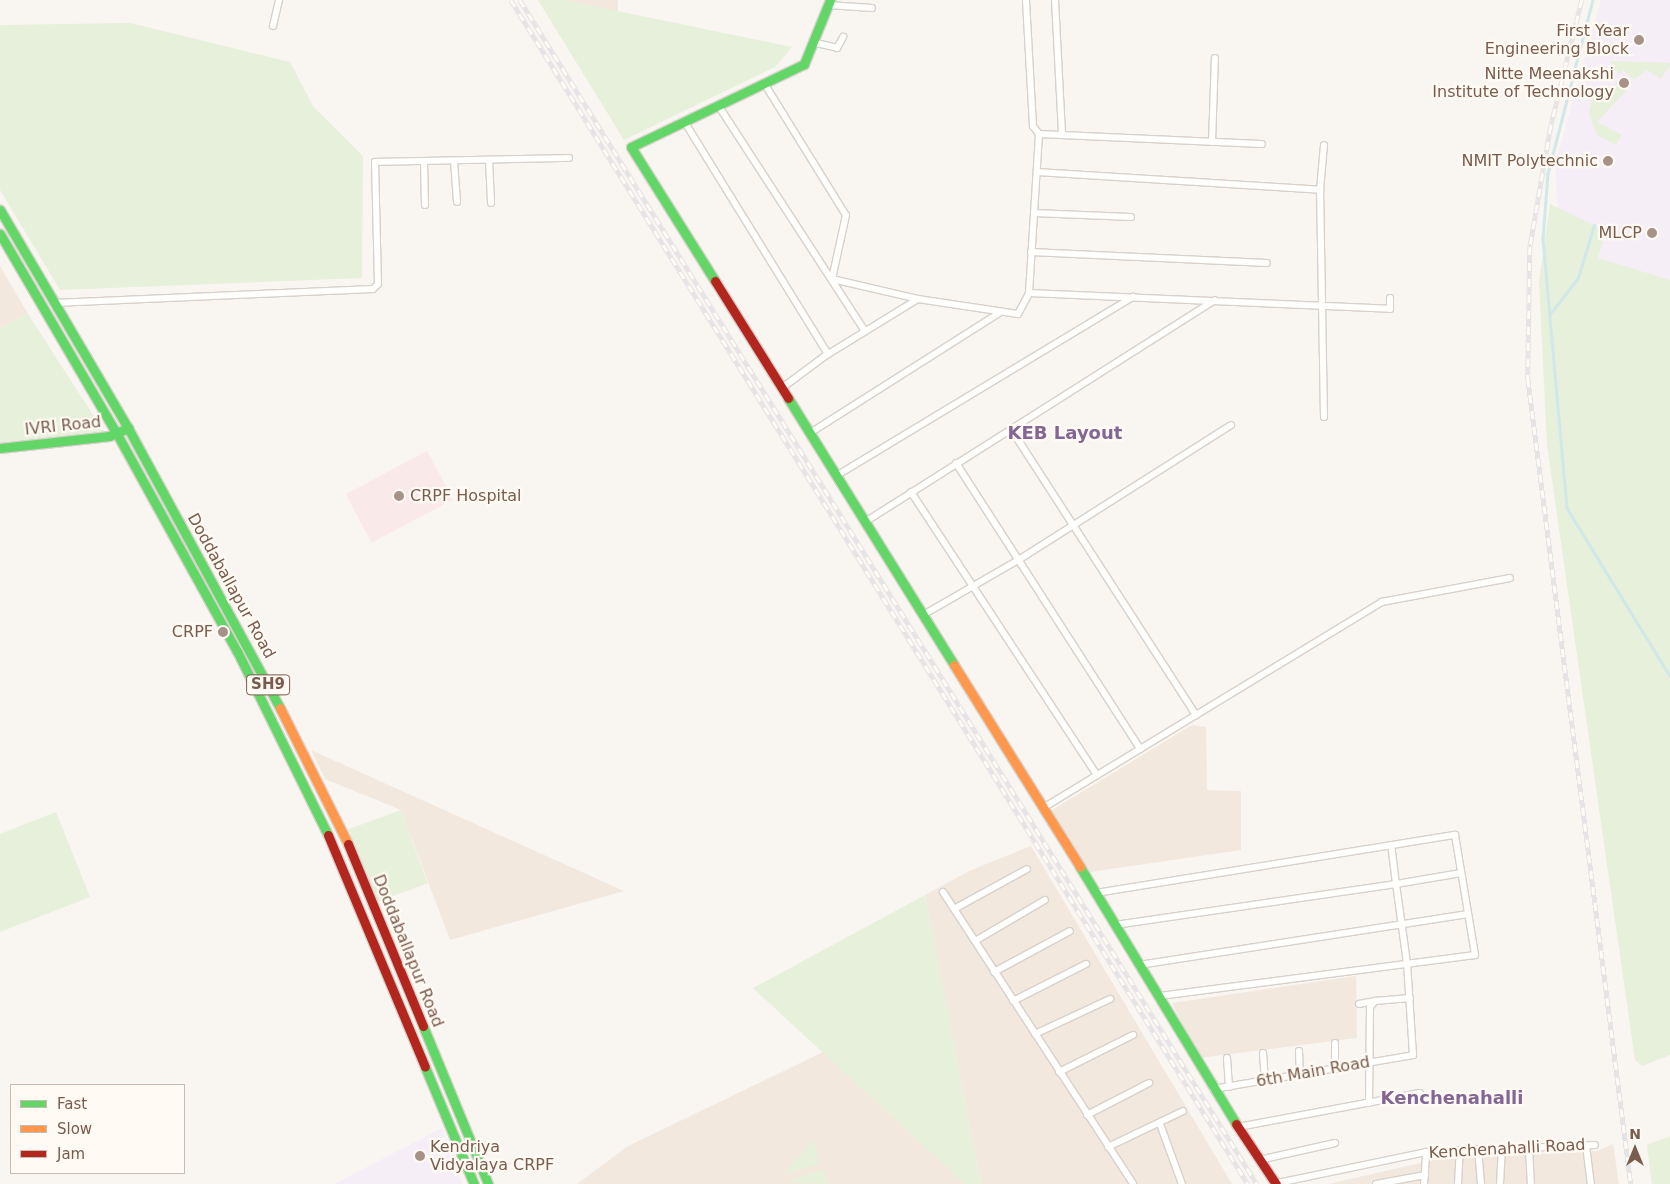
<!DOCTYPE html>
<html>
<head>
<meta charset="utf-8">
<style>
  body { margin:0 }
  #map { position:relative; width:1670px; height:1184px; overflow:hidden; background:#f9f5f0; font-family:"DejaVu Sans",sans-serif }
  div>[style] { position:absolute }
  .residential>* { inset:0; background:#f2e8de }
  .education>* { inset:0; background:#f6eef6 }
  .medical>* { inset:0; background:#fae9e9; transform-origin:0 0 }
  .green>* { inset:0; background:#e7f0db; transform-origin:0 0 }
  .stream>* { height:2.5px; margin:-1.25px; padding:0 1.25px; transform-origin:1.25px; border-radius:1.25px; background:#d0e8ea }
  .roads { filter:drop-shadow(1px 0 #d7d1cb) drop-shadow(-1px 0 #d7d1cb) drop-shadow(0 1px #d7d1cb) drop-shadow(0 -1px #d7d1cb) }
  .street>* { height:6px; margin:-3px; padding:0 3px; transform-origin:3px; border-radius:3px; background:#fefefd }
  .fast>* { height:9px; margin:-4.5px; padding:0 4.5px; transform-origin:4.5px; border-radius:4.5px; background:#63d668 }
  .slow>* { height:9px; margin:-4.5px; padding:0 4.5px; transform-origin:4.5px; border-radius:4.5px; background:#ff974d }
  .jam>* { height:9px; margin:-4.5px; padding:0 4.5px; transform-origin:4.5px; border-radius:4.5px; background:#b3261e }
  .rail>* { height:4.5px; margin-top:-2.25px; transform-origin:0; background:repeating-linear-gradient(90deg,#fffaf3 0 8px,#e6e3e7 0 16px); box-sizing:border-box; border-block:1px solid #e6e3e7 }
  .dots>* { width:14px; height:14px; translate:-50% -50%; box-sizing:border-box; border:2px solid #fffaf3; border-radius:50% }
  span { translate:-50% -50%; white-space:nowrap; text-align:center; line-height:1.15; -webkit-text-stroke:4.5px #fffaf3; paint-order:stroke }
  .shield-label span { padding:1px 4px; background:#fffaf3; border:1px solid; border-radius:4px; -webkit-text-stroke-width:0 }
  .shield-label { font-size:15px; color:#7a5c4d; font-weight:700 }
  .poi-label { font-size:16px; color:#7a5c4d }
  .right { translate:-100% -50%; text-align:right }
  .left { translate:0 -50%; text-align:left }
  .street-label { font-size:16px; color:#7a5c4d }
  .neighbourhood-label { font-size:18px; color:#846695; font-weight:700 }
  .legend { position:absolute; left:10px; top:1084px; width:175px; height:90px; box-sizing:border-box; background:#fffaf3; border:1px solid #cabbb1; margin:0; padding:6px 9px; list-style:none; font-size:15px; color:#7a5c4d }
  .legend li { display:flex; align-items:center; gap:10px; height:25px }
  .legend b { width:25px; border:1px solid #cabbb1 }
  .north { position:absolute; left:1610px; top:1124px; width:50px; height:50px; -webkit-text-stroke:4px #fffaf3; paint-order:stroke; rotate:0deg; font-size:14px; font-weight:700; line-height:20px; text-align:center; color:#7a5c4d }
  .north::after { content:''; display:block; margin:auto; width:18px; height:22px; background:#7a5c4d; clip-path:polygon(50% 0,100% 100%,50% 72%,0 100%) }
</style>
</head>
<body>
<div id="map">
  <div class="residential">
    <div style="clip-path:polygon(564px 0,618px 0,618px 13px)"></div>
    <div style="clip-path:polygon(0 266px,28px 314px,0 328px)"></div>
    <div style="clip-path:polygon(1192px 725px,1206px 727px,1207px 790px,1241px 791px,1241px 850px,1090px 872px,1052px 810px)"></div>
    <div style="clip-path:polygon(311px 750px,624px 891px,450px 940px,401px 810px,325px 779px)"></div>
    <div style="clip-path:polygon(1031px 846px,1232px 1184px,981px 1184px,925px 895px,969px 871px)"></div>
    <div style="clip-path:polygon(1356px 976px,1357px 1038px,1199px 1058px,1172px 1003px)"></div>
    <div style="clip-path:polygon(825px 1051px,965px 1184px,577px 1184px,628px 1146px)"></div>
    <div style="clip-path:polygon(1613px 1144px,1619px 1184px,1328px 1184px,1443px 1158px,1597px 1151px)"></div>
  </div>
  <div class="education">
    <div style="clip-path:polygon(1601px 0,1670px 0,1670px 542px,1576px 501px,1555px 165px)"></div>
    <div style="clip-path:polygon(442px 1128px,462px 1184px,334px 1184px)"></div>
  </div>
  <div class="medical">
    <div style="left:427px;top:451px;width:55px;height:92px;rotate:62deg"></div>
  </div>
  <div class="green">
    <div style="clip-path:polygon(538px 0,564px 0,792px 47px,775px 67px,624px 140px)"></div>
    <div style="clip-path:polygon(130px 23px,290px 62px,313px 106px,363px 156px,362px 278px,60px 290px,0 190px,0 25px)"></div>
    <div style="clip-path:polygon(1610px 61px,1670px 63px,1670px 65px,1661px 79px,1647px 70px,1634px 80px,1623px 70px,1619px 75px)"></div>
    <div style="clip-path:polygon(1618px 81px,1627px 90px,1597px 122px,1622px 135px,1616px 145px,1597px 135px,1589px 113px,1594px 88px,1607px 93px)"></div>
    <div style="clip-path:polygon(1550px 204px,1606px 231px,1598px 258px,1670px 280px,1670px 1055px,1642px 1066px,1635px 1060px,1547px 445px,1539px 281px)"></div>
    <div style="clip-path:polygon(28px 314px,73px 384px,105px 433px,0 444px,0 328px)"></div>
    <div style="left:401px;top:810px;width:78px;height:56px;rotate:70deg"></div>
    <div style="clip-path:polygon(56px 812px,90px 897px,0 932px,0 834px)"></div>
    <div style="clip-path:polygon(925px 895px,939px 965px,981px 1184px,965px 1184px,753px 988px)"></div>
    <div style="clip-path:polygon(1670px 1136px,1670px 1184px,1652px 1184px,1647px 1145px)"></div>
    <div style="clip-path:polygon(813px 1140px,819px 1164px,784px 1175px)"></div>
    <div style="clip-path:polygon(824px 1169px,829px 1184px,786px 1182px)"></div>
  </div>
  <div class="stream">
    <div style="left:1593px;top:0;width:180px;rotate:104.5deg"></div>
    <div style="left:1548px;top:174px;width:65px;rotate:94.4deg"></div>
    <div style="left:1543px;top:239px;width:270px;rotate:84.9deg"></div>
    <div style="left:1567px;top:508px;width:197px;rotate:58.5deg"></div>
    <div style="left:1550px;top:314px;width:46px;rotate:-52.1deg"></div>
    <div style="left:1578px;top:278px;width:55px;rotate:-73.2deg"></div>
  </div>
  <div class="roads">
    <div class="street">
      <div style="left:1055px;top:0;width:135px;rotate:87deg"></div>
      <div style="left:828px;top:5px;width:44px;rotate:3.9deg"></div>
      <div style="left:273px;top:26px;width:27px;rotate:-77deg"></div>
      <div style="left:812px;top:42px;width:26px;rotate:13deg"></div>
      <div style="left:837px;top:48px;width:13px;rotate:-61deg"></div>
      <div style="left:764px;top:83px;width:155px;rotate:58.2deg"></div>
      <div style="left:846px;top:215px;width:66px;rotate:102.3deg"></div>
      <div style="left:832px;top:279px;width:88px;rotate:13.1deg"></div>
      <div style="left:918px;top:299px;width:101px;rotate:8.5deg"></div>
      <div style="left:1018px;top:314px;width:24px;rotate:-62deg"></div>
      <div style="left:1029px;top:293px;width:159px;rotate:-86.4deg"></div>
      <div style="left:1039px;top:134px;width:10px;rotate:-127deg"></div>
      <div style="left:1033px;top:126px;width:126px;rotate:-93.2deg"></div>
      <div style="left:718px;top:105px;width:270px;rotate:57deg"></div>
      <div style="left:684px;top:121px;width:274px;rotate:58.3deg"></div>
      <div style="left:1039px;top:134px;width:223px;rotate:2.6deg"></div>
      <div style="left:1212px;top:142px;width:84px;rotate:-88deg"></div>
      <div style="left:489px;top:160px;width:43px;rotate:87.3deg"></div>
      <div style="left:424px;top:161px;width:44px;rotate:88.7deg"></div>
      <div style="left:454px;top:161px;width:41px;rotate:85.8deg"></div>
      <div style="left:1037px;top:172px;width:284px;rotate:3.6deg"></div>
      <div style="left:1034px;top:213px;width:97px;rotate:2.4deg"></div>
      <div style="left:1031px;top:252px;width:236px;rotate:2.7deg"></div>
      <div style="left:1029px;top:293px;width:361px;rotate:2.5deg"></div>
      <div style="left:1390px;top:309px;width:11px;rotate:-90deg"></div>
      <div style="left:54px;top:303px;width:319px;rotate:-2.5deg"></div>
      <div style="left:373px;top:289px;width:7px;rotate:-45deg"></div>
      <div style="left:378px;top:284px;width:122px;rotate:-91.4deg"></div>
      <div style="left:375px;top:162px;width:194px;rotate:-1.2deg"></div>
      <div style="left:782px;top:388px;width:54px;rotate:-36.7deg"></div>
      <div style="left:825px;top:356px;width:109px;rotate:-31.5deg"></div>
      <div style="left:1324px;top:417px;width:227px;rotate:-91deg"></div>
      <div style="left:1320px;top:190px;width:45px;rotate:-84.9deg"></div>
      <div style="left:1011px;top:429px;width:341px;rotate:57.1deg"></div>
      <div style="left:810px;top:433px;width:224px;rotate:-32.4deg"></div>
      <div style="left:956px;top:463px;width:340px;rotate:57.2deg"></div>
      <div style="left:836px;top:476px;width:347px;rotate:-31.1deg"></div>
      <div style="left:911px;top:492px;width:339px;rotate:56.7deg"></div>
      <div style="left:865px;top:522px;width:414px;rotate:-32.4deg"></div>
      <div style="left:923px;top:615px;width:112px;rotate:-30deg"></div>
      <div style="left:1020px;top:559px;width:250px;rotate:-32.4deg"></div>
      <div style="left:1043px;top:808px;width:397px;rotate:-31.3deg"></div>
      <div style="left:1382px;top:602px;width:130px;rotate:-10.6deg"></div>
      <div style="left:943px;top:892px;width:348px;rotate:56.9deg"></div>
      <div style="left:1096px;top:893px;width:364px;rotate:-9.2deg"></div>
      <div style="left:1455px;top:835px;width:122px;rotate:80.5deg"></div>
      <div style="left:1475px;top:955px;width:320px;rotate:172.6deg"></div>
      <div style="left:954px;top:909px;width:83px;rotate:-28.7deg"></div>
      <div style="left:1115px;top:925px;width:284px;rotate:-8.3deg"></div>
      <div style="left:1396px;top:884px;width:39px;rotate:-97deg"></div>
      <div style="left:975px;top:941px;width:81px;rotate:-30.4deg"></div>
      <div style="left:1139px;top:965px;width:333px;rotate:-8.8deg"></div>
      <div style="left:994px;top:972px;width:86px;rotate:-28.3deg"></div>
      <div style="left:1013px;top:1001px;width:82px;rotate:-26.9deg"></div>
      <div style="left:1359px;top:1004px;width:15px;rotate:-11deg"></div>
      <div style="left:1035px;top:1034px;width:83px;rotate:-25deg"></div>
      <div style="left:1335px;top:1043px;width:26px;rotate:90deg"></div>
      <div style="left:1299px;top:1051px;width:24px;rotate:88deg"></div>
      <div style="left:1263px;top:1053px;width:28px;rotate:86deg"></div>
      <div style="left:1227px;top:1058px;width:29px;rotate:86deg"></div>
      <div style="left:1059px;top:1072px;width:83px;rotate:-26.6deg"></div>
      <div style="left:1213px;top:1089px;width:203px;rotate:-9.6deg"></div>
      <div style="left:1413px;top:1055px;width:92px;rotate:-93.7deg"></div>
      <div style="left:1407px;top:963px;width:80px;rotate:-97.9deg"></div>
      <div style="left:1396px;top:884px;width:66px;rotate:-9.6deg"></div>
      <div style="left:1369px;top:1103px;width:96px;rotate:-89.4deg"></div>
      <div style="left:1370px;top:1007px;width:8px;rotate:-50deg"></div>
      <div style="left:1375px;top:1001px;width:35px;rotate:-5deg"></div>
      <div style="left:1087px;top:1115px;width:70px;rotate:-27.3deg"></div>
      <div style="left:1160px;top:1124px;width:64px;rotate:69.9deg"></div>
      <div style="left:1238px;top:1127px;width:185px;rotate:-10.6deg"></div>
      <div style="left:1586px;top:1145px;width:39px;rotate:83deg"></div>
      <div style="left:1108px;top:1147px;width:83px;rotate:-25.6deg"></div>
      <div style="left:1529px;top:1148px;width:36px;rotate:87deg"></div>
      <div style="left:1478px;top:1149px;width:35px;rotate:85deg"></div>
      <div style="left:1259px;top:1160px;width:78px;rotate:-12.6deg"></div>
      <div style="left:1273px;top:1184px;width:156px;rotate:-11.8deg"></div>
      <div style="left:1426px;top:1152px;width:169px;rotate:-2.4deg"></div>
      <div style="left:1376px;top:1184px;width:50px;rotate:-10.4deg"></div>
      <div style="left:1424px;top:1184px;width:32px;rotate:-86deg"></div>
      <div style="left:1458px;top:1184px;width:34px;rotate:-87deg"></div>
      <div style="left:1500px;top:1184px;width:35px;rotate:-87deg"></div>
    </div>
    <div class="fast">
      <div style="left:0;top:210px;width:253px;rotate:59.6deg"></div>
      <div style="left:128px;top:428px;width:319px;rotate:61.5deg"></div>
      <div style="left:0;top:234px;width:232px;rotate:59.7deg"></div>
      <div style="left:117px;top:434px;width:248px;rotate:61.1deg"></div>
      <div style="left:237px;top:651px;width:205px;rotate:63.7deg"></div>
      <div style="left:715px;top:281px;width:158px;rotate:-122.1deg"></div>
      <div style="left:631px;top:147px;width:192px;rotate:-25.6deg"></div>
      <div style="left:804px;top:64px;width:69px;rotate:-67.9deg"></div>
      <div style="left:788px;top:398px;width:314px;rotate:58.1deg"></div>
      <div style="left:0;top:448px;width:110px;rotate:-6.3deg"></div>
      <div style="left:109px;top:436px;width:21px;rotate:-23deg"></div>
      <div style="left:1080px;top:867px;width:301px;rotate:58.7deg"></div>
      <div style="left:423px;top:1026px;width:171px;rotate:67.6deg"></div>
      <div style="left:425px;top:1067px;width:127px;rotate:67.3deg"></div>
    </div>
    <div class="slow">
      <div style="left:954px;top:665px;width:238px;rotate:58deg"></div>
      <div style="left:280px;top:708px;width:152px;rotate:63.4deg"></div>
    </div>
    <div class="jam">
      <div style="left:715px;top:281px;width:138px;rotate:58deg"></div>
      <div style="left:328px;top:835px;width:251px;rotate:67.3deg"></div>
      <div style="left:348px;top:844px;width:197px;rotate:67.6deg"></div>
      <div style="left:1236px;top:1124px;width:72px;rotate:56.3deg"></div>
    </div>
  </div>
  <div class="rail">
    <div style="left:511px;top:0;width:1395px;rotate:58.1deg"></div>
    <div style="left:520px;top:0;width:1395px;rotate:58.1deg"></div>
    <div style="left:1582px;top:0;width:130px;rotate:103.8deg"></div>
    <div style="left:1551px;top:126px;width:123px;rotate:99.8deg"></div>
    <div style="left:1530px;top:247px;width:132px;rotate:90.9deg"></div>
    <div style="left:1528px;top:379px;width:812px;rotate:82.71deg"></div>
  </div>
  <div class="dots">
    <div style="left:1639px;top:40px;background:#a69286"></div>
    <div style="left:1624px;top:83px;background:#a69286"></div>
    <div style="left:1608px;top:161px;background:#a69286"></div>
    <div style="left:1652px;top:233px;background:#a69286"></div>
    <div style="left:399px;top:496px;background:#a69286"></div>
    <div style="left:223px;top:632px;background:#a69286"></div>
    <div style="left:420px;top:1156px;background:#a69286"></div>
  </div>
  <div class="shield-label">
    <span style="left:268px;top:685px">SH9</span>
  </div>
  <div class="poi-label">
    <span class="right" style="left:1629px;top:40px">First Year<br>Engineering Block</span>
    <span class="right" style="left:1614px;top:83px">Nitte Meenakshi<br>Institute of Technology</span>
    <span class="right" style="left:1598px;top:161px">NMIT Polytechnic</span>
    <span class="right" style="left:1642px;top:233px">MLCP</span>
    <span class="left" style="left:410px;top:496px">CRPF Hospital</span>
    <span class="right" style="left:213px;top:632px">CRPF</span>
    <span class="left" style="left:430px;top:1156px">Kendriya<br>Vidyalaya CRPF</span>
  </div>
  <div class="street-label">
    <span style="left:63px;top:426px;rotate:-6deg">IVRI Road</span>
    <span style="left:231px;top:586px;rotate:61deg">Doddaballapur Road</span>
    <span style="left:408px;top:951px;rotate:68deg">Doddaballapur Road</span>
    <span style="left:1313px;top:1072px;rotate:-10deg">6th Main Road</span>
    <span style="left:1507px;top:1149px;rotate:-3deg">Kenchenahalli Road</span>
  </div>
  <div class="neighbourhood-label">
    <span style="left:1065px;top:433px">KEB Layout</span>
    <span style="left:1452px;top:1098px">Kenchenahalli</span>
  </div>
  <ul class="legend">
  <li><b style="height:6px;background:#63d668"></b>Fast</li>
  <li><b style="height:6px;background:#ff974d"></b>Slow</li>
  <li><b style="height:6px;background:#b3261e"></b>Jam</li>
  </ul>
  <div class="north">N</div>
</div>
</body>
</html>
